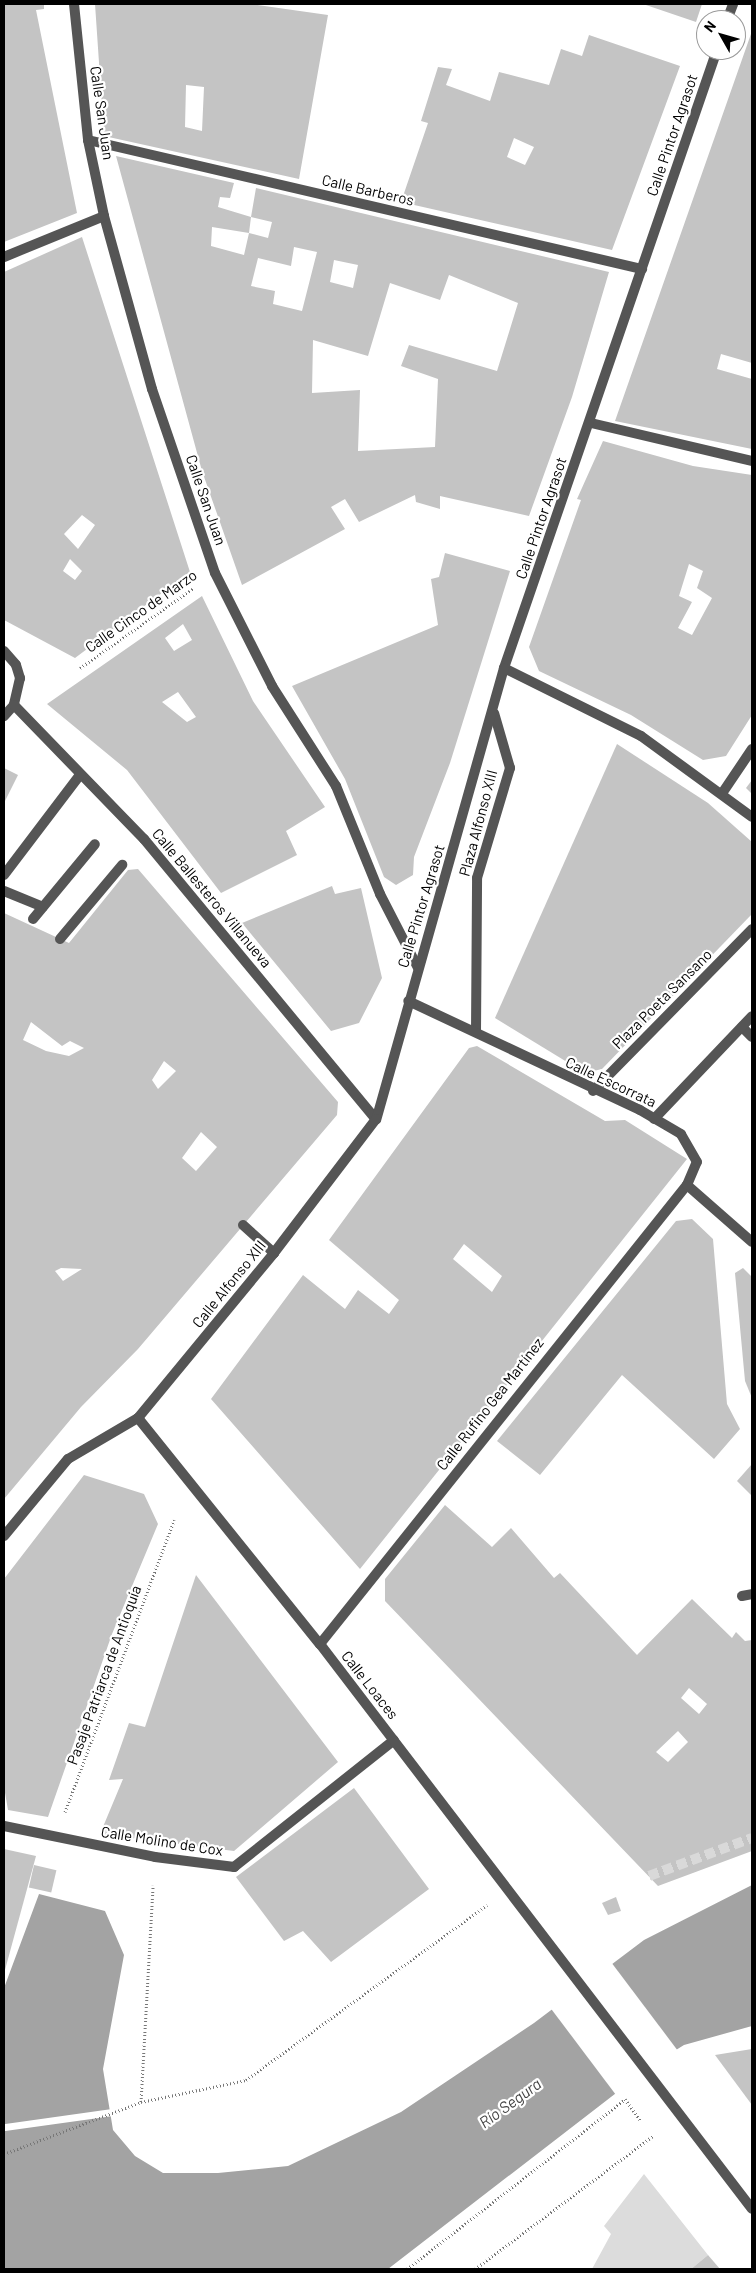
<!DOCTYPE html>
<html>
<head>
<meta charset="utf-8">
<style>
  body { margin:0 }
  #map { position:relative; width:756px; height:2273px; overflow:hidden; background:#fff; font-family:Barlow,sans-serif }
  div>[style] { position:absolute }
  .green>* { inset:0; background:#dcdcdc }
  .water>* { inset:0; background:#a3a3a3 }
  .pier>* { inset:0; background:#fff; transform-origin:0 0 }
  .building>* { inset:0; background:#c4c4c4; transform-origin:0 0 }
  .pedestrian-tunnel>* { height:10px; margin-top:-5px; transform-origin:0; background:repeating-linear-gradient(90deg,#d9d9d9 0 10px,transparent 0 15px) }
  .path>* { height:3px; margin-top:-1.5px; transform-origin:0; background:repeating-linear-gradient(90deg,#777 0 1px,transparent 0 3.5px) }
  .service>* { height:10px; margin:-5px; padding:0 5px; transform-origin:5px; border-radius:5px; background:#555 }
  .pedestrian>* { height:10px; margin:-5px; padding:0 5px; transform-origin:5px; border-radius:5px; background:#555 }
  .minor>* { height:10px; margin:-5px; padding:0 5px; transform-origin:5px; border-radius:5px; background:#555 }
  .tertiary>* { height:10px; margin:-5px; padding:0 5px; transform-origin:5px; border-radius:5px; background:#555 }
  span { translate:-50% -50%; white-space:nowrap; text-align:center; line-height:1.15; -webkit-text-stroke:4.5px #fff; paint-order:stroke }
  .street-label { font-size:15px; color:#000 }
  .water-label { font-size:16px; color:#444; font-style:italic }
  .frame { position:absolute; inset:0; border:5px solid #000; pointer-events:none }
  .north { position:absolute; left:696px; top:10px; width:50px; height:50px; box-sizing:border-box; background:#fff; border:1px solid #999; border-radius:50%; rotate:308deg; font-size:14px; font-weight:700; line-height:20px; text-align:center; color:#000 }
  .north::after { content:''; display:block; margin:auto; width:18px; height:22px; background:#000; clip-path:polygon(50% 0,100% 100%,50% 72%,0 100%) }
</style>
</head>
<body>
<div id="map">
  <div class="green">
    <div style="clip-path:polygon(644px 2174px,708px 2255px,691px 2269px,592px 2269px,611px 2234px,604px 2226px)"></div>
  </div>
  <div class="water">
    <div style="clip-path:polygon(752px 1885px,752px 2026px,684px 2045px,655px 2063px,388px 2269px,4px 2269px,4px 1988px,39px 1894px,105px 1911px,124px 1955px,103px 2069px,113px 2130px,135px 2156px,163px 2173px,218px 2173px,288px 2166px,401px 2112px,534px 2023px,644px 1940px)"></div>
  </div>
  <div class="pier">
    <div style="left:611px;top:1962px;width:112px;height:76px;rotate:53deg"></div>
    <div style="left:112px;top:2109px;width:7px;height:116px;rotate:82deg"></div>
  </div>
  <div class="building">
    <div style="clip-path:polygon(4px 4px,44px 4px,44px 9px,36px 10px,77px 213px,4px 242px)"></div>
    <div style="clip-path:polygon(evenodd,95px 4px,250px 4px,328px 15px,299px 179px,104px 136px,95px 4px,186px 85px,204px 87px,202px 131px,185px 127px,186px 85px)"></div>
    <div style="clip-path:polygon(643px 4px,702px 4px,696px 22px)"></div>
    <div style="clip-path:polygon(752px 31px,752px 363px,721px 354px,717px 369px,752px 379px,752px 449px,615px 421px)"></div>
    <div style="clip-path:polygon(evenodd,589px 35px,680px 66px,612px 250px,401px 202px,428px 123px,421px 121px,438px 67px,452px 69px,446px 85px,490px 101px,499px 72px,549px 85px,561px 49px,582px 56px,589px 35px,514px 138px,534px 147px,525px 165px,507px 157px,514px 138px)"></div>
    <div style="clip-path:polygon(evenodd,116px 156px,234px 183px,230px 198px,220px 197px,218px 207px,251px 217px,256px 188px,609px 272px,572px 397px,529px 516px,440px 496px,440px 509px,416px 502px,415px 495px,359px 522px,345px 499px,331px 507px,345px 529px,242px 585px,202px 471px,116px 156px,251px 217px,272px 222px,268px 238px,249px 233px,244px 255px,211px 246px,212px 227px,249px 233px,251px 217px,116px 156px,294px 247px,317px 252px,302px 311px,273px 304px,275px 291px,251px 286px,258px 258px,291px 266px,294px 247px,116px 156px,334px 260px,358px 265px,353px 288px,330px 282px,334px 260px,116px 156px,449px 275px,518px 303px,497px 371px,409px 345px,401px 366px,438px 379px,435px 447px,358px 451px,360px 390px,312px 393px,313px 340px,368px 356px,390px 283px,440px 300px,449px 275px)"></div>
    <div style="clip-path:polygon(evenodd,82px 237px,190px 572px,75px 658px,4px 620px,4px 272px,82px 237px,82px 515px,95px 525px,78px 549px,64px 534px,82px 515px,82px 237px,70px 559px,82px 571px,75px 580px,63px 571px,70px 559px)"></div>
    <div style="clip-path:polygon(evenodd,603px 441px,693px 466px,752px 475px,752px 715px,726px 756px,703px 760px,631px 715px,539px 671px,529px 647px,581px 500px,577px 499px,603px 441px,689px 564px,703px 571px,697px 588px,712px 598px,692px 635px,678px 628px,692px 602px,679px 596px,689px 564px)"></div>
    <div style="clip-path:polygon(445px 553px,510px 571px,450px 763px,414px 857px,413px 875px,396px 885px,384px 877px,345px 779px,292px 686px,438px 625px,431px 579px,439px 577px)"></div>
    <div style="clip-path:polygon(evenodd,202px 596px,253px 701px,325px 807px,286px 831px,297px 855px,221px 893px,127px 770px,47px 704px,202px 596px,183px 624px,192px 640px,174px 651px,165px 638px,183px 624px,202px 596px,178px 692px,196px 717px,187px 722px,162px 702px,178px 692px)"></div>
    <div style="clip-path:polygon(617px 744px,708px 803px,752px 842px,752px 914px,602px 1069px,585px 1073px,495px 1018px)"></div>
    <div style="clip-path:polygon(4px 768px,18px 775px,4px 803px)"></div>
    <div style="clip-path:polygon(752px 780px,752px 794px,746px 788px)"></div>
    <div style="clip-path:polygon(evenodd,138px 869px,338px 1102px,337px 1115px,138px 1349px,81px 1407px,4px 1499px,4px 913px,69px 943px,128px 870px,138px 869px,31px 1022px,62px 1046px,70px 1041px,84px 1048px,69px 1056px,46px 1051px,23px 1040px,31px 1022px,138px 869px,164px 1061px,176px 1071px,158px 1089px,152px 1080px,164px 1061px,138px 869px,201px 1132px,217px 1147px,196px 1171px,182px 1158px,201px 1132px,138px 869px,61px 1268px,82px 1269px,63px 1281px,55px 1271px,61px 1268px)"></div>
    <div style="clip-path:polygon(332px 886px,335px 894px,361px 888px,382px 978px,359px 1023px,331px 1031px,242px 923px)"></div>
    <div style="clip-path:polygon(evenodd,477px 1046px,605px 1121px,625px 1120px,687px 1159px,360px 1569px,211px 1399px,303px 1275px,345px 1309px,358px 1290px,389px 1314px,399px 1300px,329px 1240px,469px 1048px,477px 1046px,464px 1244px,502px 1276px,492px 1292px,453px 1259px,464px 1244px)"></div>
    <div style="clip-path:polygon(692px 1219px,713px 1239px,727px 1404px,740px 1429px,714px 1459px,622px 1375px,540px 1475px,497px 1441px,676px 1221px)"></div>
    <div style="clip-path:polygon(743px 1268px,752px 1277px,752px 1398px,745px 1381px,735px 1273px)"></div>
    <div style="clip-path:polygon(752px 1464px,752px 1496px,737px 1481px)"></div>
    <div style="clip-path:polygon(84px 1475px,144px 1494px,158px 1524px,112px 1634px,48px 1817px,8px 1810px,4px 1787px,4px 1579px)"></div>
    <div style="clip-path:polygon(evenodd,445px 1505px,492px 1547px,511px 1528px,554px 1578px,560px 1573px,637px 1655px,692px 1599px,732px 1638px,736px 1632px,745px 1641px,752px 1640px,752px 1851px,658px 1886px,385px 1601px,385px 1579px,445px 1505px,689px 1688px,707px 1704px,699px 1714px,681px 1698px,689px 1688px,445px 1505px,678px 1731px,688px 1742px,668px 1762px,656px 1752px,678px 1731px)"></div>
    <div style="clip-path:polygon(196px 1575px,338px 1762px,234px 1851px,100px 1834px,123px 1779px,109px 1780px,129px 1723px,145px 1727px)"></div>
    <div style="clip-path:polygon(354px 1788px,429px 1889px,331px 1962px,303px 1931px,284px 1941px,236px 1877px)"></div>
    <div style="clip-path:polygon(4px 1849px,36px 1856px,5px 1970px,4px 1970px)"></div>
    <div style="left:34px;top:1865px;width:23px;height:23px;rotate:13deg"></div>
    <div style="clip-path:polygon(616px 1897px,621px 1911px,608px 1915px,602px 1903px)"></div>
    <div style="clip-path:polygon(752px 2049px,752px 2105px,715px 2055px)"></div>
    <div style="clip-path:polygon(708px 2255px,720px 2269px,691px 2269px)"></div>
  </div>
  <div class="pedestrian-tunnel">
    <div style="left:649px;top:1876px;width:110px;rotate:-20.3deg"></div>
  </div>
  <div class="path">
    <div style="left:80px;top:668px;width:139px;rotate:-35.1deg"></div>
    <div style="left:65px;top:1812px;width:312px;rotate:-69.5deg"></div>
    <div style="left:141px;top:2102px;width:217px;rotate:-86.8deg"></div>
    <div style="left:4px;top:2154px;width:147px;rotate:-20.8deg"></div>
    <div style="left:141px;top:2102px;width:107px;rotate:-11.8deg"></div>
    <div style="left:246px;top:2080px;width:298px;rotate:-36deg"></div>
    <div style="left:407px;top:2269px;width:276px;rotate:-37.9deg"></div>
    <div style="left:625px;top:2099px;width:26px;rotate:54deg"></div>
    <div style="left:475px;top:2269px;width:222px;rotate:-36.8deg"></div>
  </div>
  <div class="service">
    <div style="left:243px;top:1225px;width:42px;rotate:42.1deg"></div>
  </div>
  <div class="pedestrian">
    <div style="left:4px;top:891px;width:42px;rotate:22.3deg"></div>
    <div style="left:33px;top:919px;width:97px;rotate:-50.4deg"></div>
    <div style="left:60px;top:939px;width:97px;rotate:-50deg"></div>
    <div style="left:742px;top:1027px;width:14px;rotate:45deg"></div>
    <div style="left:476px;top:1032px;width:154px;rotate:-89.6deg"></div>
    <div style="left:477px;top:878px;width:115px;rotate:-73.3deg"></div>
    <div style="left:510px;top:768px;width:57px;rotate:-106.2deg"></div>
    <div style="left:593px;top:1091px;width:227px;rotate:-45.5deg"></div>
    <div style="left:654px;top:1119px;width:142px;rotate:-46.4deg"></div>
    <div style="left:742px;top:1596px;width:10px;rotate:-11deg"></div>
  </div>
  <div class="minor">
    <div style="left:74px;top:4px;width:137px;rotate:84.1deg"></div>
    <div style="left:88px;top:140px;width:78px;rotate:78.1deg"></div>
    <div style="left:104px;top:216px;width:180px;rotate:74.5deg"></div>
    <div style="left:152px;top:389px;width:194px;rotate:71.1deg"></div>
    <div style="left:215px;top:573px;width:127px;rotate:63.2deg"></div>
    <div style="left:272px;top:686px;width:119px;rotate:57.4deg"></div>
    <div style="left:336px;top:786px;width:117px;rotate:67.8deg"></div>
    <div style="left:380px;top:894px;width:83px;rotate:62.8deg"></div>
    <div style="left:88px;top:140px;width:569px;rotate:13.11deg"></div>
    <div style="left:4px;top:257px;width:108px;rotate:-22.3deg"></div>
    <div style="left:591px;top:423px;width:165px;rotate:13.3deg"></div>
    <div style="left:4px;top:651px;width:18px;rotate:49deg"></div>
    <div style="left:16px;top:665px;width:14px;rotate:73deg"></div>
    <div style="left:20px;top:678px;width:28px;rotate:103deg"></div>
    <div style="left:14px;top:705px;width:15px;rotate:132deg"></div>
    <div style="left:504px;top:668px;width:153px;rotate:26.4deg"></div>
    <div style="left:641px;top:736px;width:137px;rotate:36.1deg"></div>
    <div style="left:14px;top:705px;width:187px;rotate:45.9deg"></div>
    <div style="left:144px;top:839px;width:364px;rotate:50.4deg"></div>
    <div style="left:723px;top:792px;width:52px;rotate:-56deg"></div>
    <div style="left:4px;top:875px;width:126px;rotate:-52.8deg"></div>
    <div style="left:687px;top:1185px;width:86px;rotate:41.2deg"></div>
    <div style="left:4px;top:1536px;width:100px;rotate:-50.3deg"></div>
    <div style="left:68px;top:1459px;width:81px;rotate:-30.4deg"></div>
    <div style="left:320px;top:1644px;width:588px;rotate:-51.36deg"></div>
    <div style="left:687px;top:1185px;width:25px;rotate:-67deg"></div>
    <div style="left:697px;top:1162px;width:32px;rotate:-120deg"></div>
    <div style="left:681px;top:1134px;width:48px;rotate:-149.7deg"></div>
    <div style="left:640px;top:1110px;width:256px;rotate:-154.8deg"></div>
    <div style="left:4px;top:1826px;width:154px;rotate:11.6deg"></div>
    <div style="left:155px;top:1857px;width:80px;rotate:7.2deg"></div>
    <div style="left:234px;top:1867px;width:204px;rotate:-38.4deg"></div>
  </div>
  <div class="tertiary">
    <div style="left:727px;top:20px;width:17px;rotate:-69deg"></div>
    <div style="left:717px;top:50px;width:654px;rotate:109.02deg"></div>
    <div style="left:504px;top:668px;width:469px;rotate:105.8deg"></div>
    <div style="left:376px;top:1119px;width:168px;rotate:127.3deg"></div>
    <div style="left:274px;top:1253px;width:214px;rotate:129.5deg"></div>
    <div style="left:138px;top:1418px;width:290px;rotate:51.2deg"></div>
    <div style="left:320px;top:1644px;width:711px;rotate:52.6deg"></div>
  </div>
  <div class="street-label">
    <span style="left:102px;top:113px;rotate:82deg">Calle San Juan</span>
    <span style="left:672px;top:135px;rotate:-71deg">Calle Pintor Agrasot</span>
    <span style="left:368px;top:190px;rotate:13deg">Calle Barberos</span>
    <span style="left:206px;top:500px;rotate:71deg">Calle San Juan</span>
    <span style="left:541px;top:518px;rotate:-71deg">Calle Pintor Agrasot</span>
    <span style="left:141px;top:611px;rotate:-35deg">Calle Cinco de Marzo</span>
    <span style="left:478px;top:823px;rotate:-75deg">Plaza Alfonso XIII</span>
    <span style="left:212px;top:898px;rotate:50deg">Calle Ballesteros Villanueva</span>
    <span style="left:421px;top:906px;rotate:-73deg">Calle Pintor Agrasot</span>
    <span style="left:662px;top:999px;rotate:-45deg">Plaza Poeta Sansano</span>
    <span style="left:611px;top:1082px;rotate:25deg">Calle Escorrata</span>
    <span style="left:229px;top:1284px;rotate:-51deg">Calle Alfonso XIII</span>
    <span style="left:490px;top:1404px;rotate:-52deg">Calle Rufino Gea Martínez</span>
    <span style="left:104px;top:1675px;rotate:-70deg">Pasaje Patriarca de Antioquía</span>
    <span style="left:370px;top:1685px;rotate:52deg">Calle Loaces</span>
    <span style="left:162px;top:1841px;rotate:9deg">Calle Molino de Cox</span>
  </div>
  <div class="water-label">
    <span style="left:510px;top:2103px;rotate:-36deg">Río Segura</span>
  </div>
  <div class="frame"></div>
  <div class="north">N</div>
</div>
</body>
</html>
